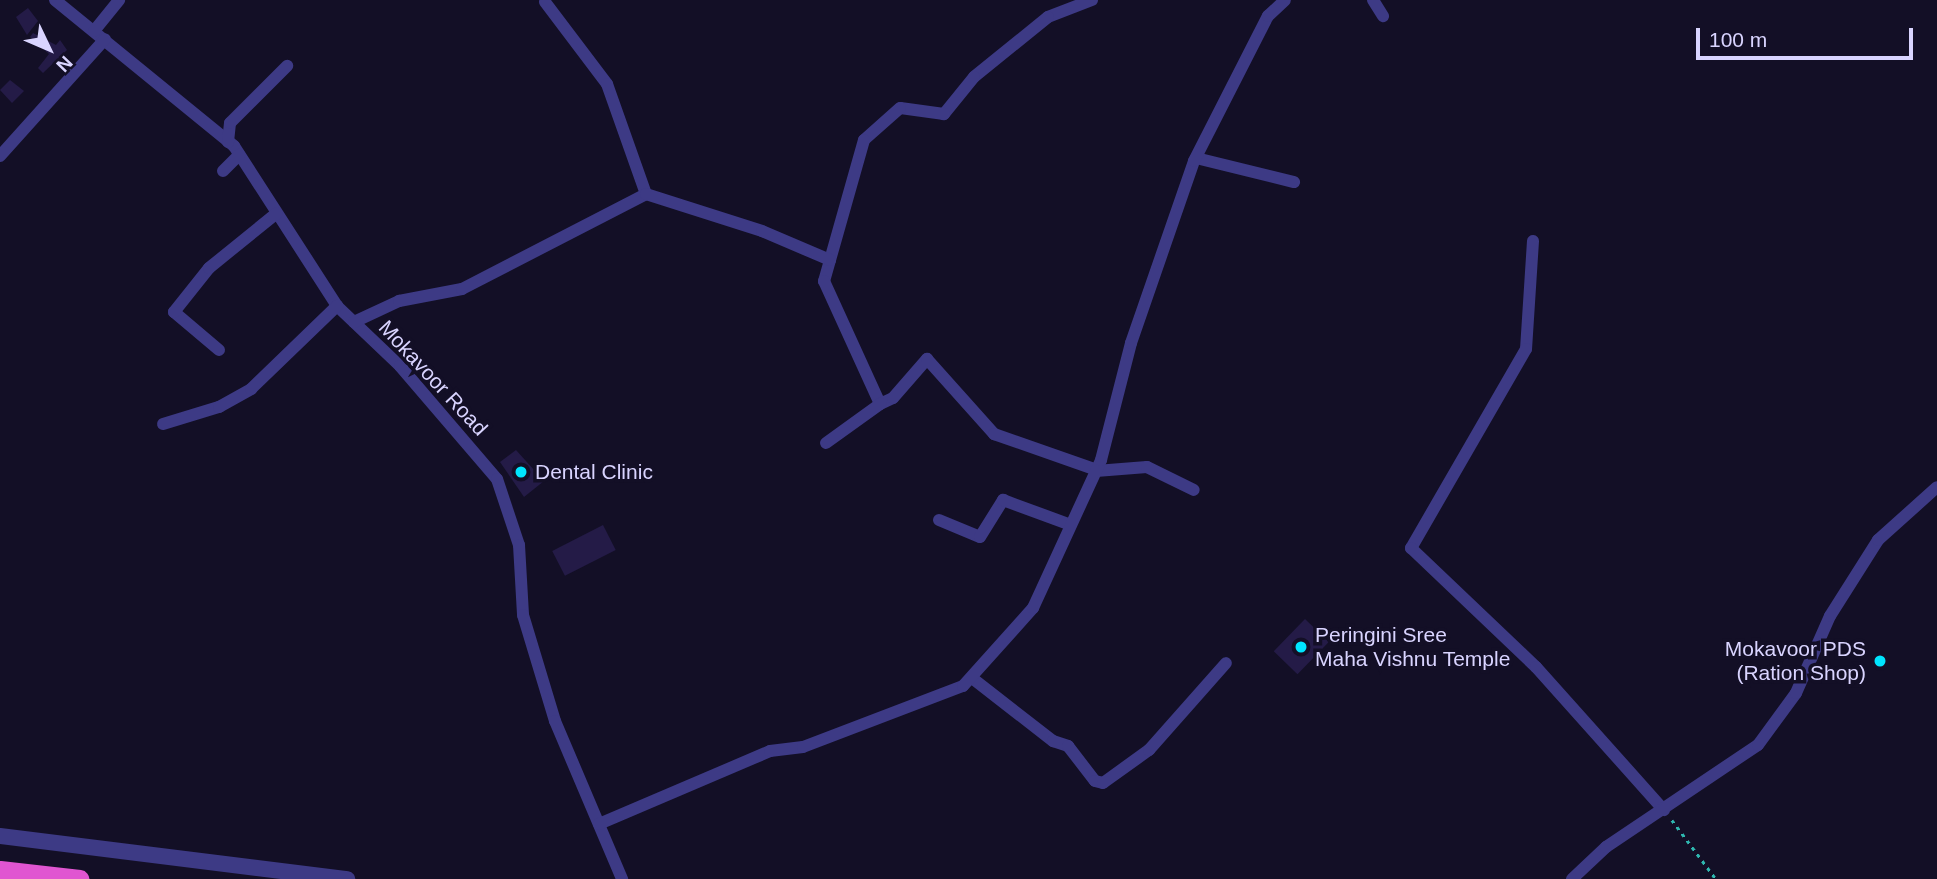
<!DOCTYPE html>
<html>
<head>
<meta charset="utf-8">
<style>
  body { margin:0 }
  #map { position:relative; width:1937px; height:879px; overflow:hidden; background:#130f26; font-family:Arial,sans-serif }
  div>[style] { position:absolute }
  .building>* { inset:0; background:#241b47; transform-origin:0 0 }
  .path>* { height:2.5px; margin-top:-1.25px; transform-origin:0; background:repeating-linear-gradient(90deg,#2fb8b0 0 3.5px,transparent 0 8.5px) }
  .minor>* { height:12px; margin:-6px; padding:0 6px; transform-origin:6px; border-radius:6px; background:#3d3a85 }
  .tertiary>* { height:16px; margin:-8px; padding:0 8px; transform-origin:8px; border-radius:8px; background:#3d3a85 }
  .trunk>* { height:19px; margin:-9.5px; padding:0 9.5px; transform-origin:9.5px; border-radius:9.5px; background:#e055d1 }
  .dots>* { width:19px; height:19px; translate:-50% -50%; box-sizing:border-box; border:4px solid #130f26; border-radius:50% }
  span { translate:-50% -50%; white-space:nowrap; text-align:center; line-height:1.15; -webkit-text-stroke:7px #130f26; paint-order:stroke }
  .street-label { font-size:21px; color:#d9d4ff }
  .poi-label { font-size:21px; color:#d9d4ff }
  .left { translate:0 -50%; text-align:left }
  .right { translate:-100% -50%; text-align:right }
  .north { position:absolute; left:14px; top:14px; width:70px; height:70px; -webkit-text-stroke:5px #130f26; paint-order:stroke; rotate:134deg; font-size:19px; font-weight:700; line-height:28px; text-align:center; color:#d9d4ff }
  .north::after { content:''; display:block; margin:auto; width:24px; height:32px; background:#d9d4ff; clip-path:polygon(50% 0,100% 100%,50% 72%,0 100%) }
  .scale { position:absolute; left:1696px; top:28px; width:217px; height:32px; box-sizing:border-box; border:4px solid #d9d4ff; border-top:0; padding-left:9px; font-size:21px; line-height:24px; white-space:nowrap; color:#d9d4ff; -webkit-text-stroke:5px #130f26; paint-order:stroke }
</style>
</head>
<body>
<div id="map">
  <div class="building">
    <div style="clip-path:polygon(28px 8px,38px 21px,27px 35px,16px 17px)"></div>
    <div style="clip-path:polygon(33px 33px,56px 45px,60px 40px,67px 50px,43px 73px,38px 68px,49px 54px,30px 37px)"></div>
    <div style="clip-path:polygon(10px 80px,24px 91px,12px 103px,0 90px)"></div>
    <div style="clip-path:polygon(516px 450px,544px 481px,524px 497px,500px 462px)"></div>
    <div style="left:603px;top:525px;width:28px;height:57px;rotate:63deg"></div>
    <div style="left:1305px;top:619px;width:33px;height:45px;rotate:44deg"></div>
  </div>
  <div class="path">
    <div style="left:1672px;top:820px;width:74px;rotate:53.3deg"></div>
  </div>
  <div class="minor">
    <div style="left:55px;top:0;width:231px;rotate:39.2deg"></div>
    <div style="left:234px;top:146px;width:190px;rotate:57.2deg"></div>
    <div style="left:337px;top:306px;width:87px;rotate:43.6deg"></div>
    <div style="left:400px;top:366px;width:149px;rotate:49.4deg"></div>
    <div style="left:497px;top:479px;width:70px;rotate:71.6deg"></div>
    <div style="left:519px;top:545px;width:70px;rotate:86.7deg"></div>
    <div style="left:523px;top:615px;width:111px;rotate:73.2deg"></div>
    <div style="left:555px;top:721px;width:172px;rotate:67deg"></div>
    <div style="left:1092px;top:0;width:47px;rotate:158.9deg"></div>
    <div style="left:1048px;top:17px;width:95px;rotate:141deg"></div>
    <div style="left:974px;top:77px;width:48px;rotate:129deg"></div>
    <div style="left:944px;top:114px;width:44px;rotate:-172.2deg"></div>
    <div style="left:900px;top:108px;width:48px;rotate:138.4deg"></div>
    <div style="left:864px;top:140px;width:147px;rotate:105.8deg"></div>
    <div style="left:824px;top:281px;width:135px;rotate:65.5deg"></div>
    <div style="left:880px;top:404px;width:14px;rotate:-25deg"></div>
    <div style="left:893px;top:398px;width:52px;rotate:-48.9deg"></div>
    <div style="left:927px;top:359px;width:101px;rotate:48.2deg"></div>
    <div style="left:994px;top:434px;width:109px;rotate:19.3deg"></div>
    <div style="left:1373px;top:0;width:19px;rotate:58deg"></div>
    <div style="left:545px;top:2px;width:103px;rotate:52.9deg"></div>
    <div style="left:607px;top:84px;width:117px;rotate:70.5deg"></div>
    <div style="left:94px;top:31px;width:40px;rotate:-51deg"></div>
    <div style="left:228px;top:142px;width:19px;rotate:-84deg"></div>
    <div style="left:230px;top:123px;width:81px;rotate:-45deg"></div>
    <div style="left:0;top:156px;width:157px;rotate:-48.1deg"></div>
    <div style="left:1196px;top:158px;width:101px;rotate:13.8deg"></div>
    <div style="left:223px;top:171px;width:23px;rotate:-45deg"></div>
    <div style="left:1533px;top:241px;width:108px;rotate:93.7deg"></div>
    <div style="left:1526px;top:349px;width:230px;rotate:120deg"></div>
    <div style="left:1411px;top:548px;width:173px;rotate:43.6deg"></div>
    <div style="left:1536px;top:667px;width:192px;rotate:48.2deg"></div>
    <div style="left:354px;top:322px;width:50px;rotate:-25deg"></div>
    <div style="left:399px;top:301px;width:64px;rotate:-10.8deg"></div>
    <div style="left:462px;top:289px;width:207px;rotate:-27.3deg"></div>
    <div style="left:646px;top:194px;width:122px;rotate:17.7deg"></div>
    <div style="left:762px;top:231px;width:74px;rotate:23.1deg"></div>
    <div style="left:219px;top:350px;width:59px;rotate:-139.8deg"></div>
    <div style="left:174px;top:312px;width:56px;rotate:-51.5deg"></div>
    <div style="left:209px;top:268px;width:87px;rotate:-39deg"></div>
    <div style="left:163px;top:424px;width:59px;rotate:-16.9deg"></div>
    <div style="left:219px;top:407px;width:37px;rotate:-29deg"></div>
    <div style="left:251px;top:389px;width:120px;rotate:-44deg"></div>
    <div style="left:826px;top:443px;width:67px;rotate:-35.8deg"></div>
    <div style="left:1096px;top:471px;width:51px;rotate:-4.5deg"></div>
    <div style="left:1147px;top:467px;width:52px;rotate:26.1deg"></div>
    <div style="left:939px;top:520px;width:44px;rotate:22.5deg"></div>
    <div style="left:980px;top:537px;width:44px;rotate:-58.1deg"></div>
    <div style="left:1003px;top:500px;width:72px;rotate:20.2deg"></div>
    <div style="left:972px;top:678px;width:103px;rotate:37.9deg"></div>
    <div style="left:1053px;top:741px;width:16px;rotate:18deg"></div>
    <div style="left:1068px;top:746px;width:44px;rotate:52.4deg"></div>
    <div style="left:1095px;top:781px;width:8px;rotate:14deg"></div>
    <div style="left:1103px;top:783px;width:57px;rotate:-35.7deg"></div>
    <div style="left:1149px;top:750px;width:116px;rotate:-48.5deg"></div>
    <div style="left:599px;top:824px;width:186px;rotate:-23.1deg"></div>
    <div style="left:770px;top:751px;width:33px;rotate:-7deg"></div>
    <div style="left:803px;top:747px;width:171px;rotate:-20.9deg"></div>
    <div style="left:963px;top:686px;width:105px;rotate:-48.1deg"></div>
    <div style="left:1033px;top:608px;width:163px;rotate:-65.3deg"></div>
    <div style="left:1101px;top:460px;width:121px;rotate:-75.6deg"></div>
    <div style="left:1131px;top:343px;width:193px;rotate:-70.9deg"></div>
    <div style="left:1194px;top:161px;width:163px;rotate:-63deg"></div>
    <div style="left:1268px;top:16px;width:23px;rotate:-43deg"></div>
    <div style="left:1572px;top:879px;width:47px;rotate:-43.3deg"></div>
    <div style="left:1606px;top:847px;width:183px;rotate:-33.9deg"></div>
    <div style="left:1758px;top:745px;width:64px;rotate:-53.8deg"></div>
    <div style="left:1796px;top:693px;width:84px;rotate:-66.2deg"></div>
    <div style="left:1830px;top:616px;width:90px;rotate:-57.7deg"></div>
    <div style="left:1878px;top:540px;width:79px;rotate:-41.9deg"></div>
  </div>
  <div class="tertiary">
    <div style="left:0;top:836px;width:350px;rotate:7.1deg"></div>
  </div>
  <div class="trunk">
    <div style="left:0;top:870px;width:80px;rotate:6.5deg"></div>
  </div>
  <div class="dots">
    <div style="left:521px;top:472px;background:#00e5ff"></div>
    <div style="left:1301px;top:647px;background:#00e5ff"></div>
    <div style="left:1880px;top:661px;background:#00e5ff"></div>
  </div>
  <div class="street-label">
    <span style="left:433px;top:378px;rotate:47deg">Mokavoor Road</span>
  </div>
  <div class="poi-label">
    <span class="left" style="left:535px;top:472px">Dental Clinic</span>
    <span class="left" style="left:1315px;top:647px">Peringini Sree<br>Maha Vishnu Temple</span>
    <span class="right" style="left:1866px;top:661px">Mokavoor PDS<br>(Ration Shop)</span>
  </div>
  <div class="north">N</div>
  <div class="scale">100 m</div>
</div>
</body>
</html>
